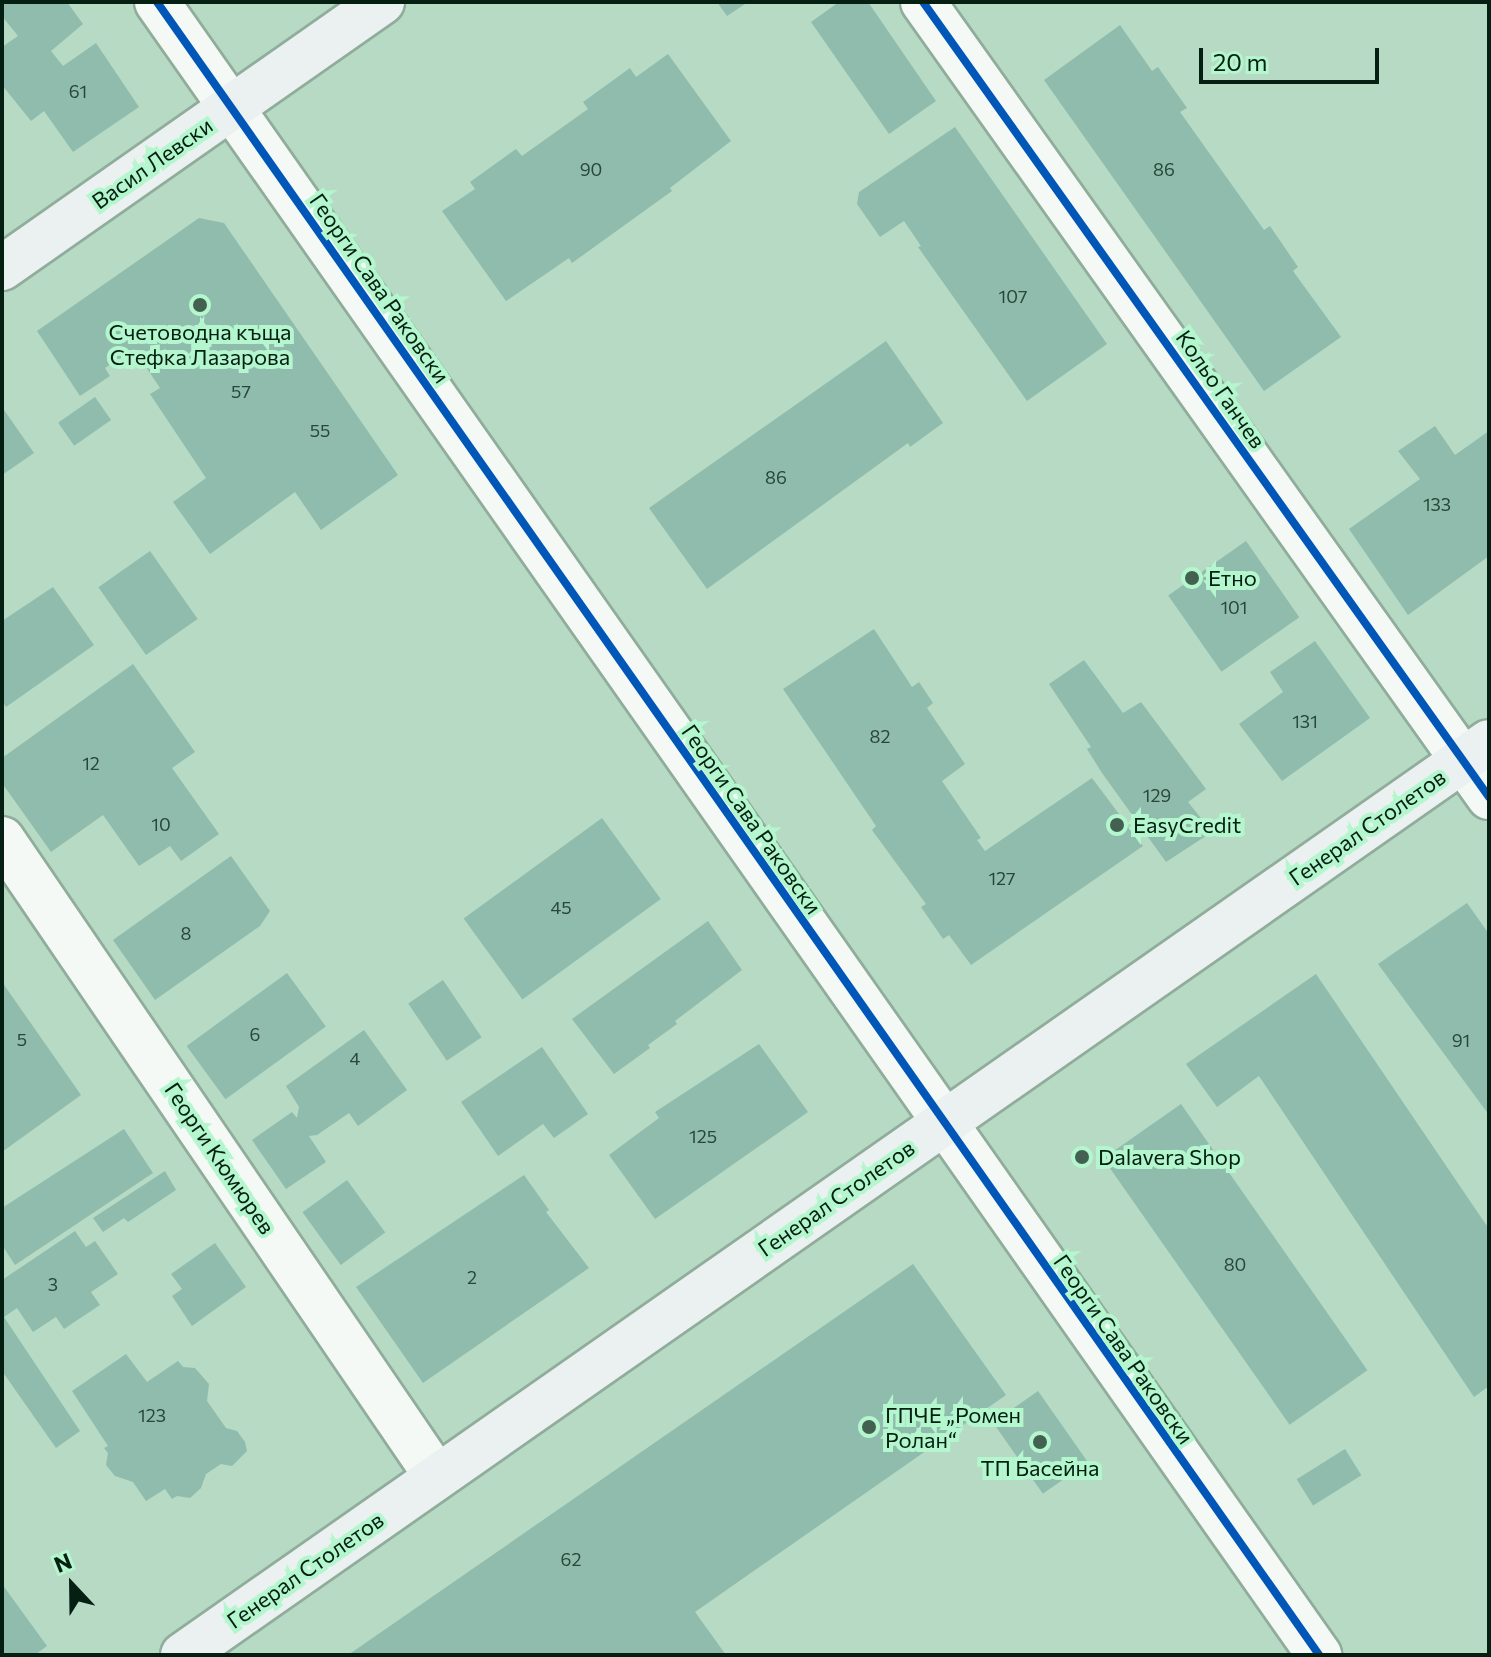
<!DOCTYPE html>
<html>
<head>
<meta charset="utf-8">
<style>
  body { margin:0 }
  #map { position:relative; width:1491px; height:1657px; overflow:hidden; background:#b6dac4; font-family:Commissioner,sans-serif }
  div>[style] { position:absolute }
  .building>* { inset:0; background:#90bcad; transform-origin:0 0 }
  .roads { filter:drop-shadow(2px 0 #90ac9b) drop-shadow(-2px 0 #90ac9b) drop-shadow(0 2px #90ac9b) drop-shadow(0 -2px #90ac9b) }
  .street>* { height:44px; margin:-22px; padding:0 22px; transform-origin:22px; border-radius:22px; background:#f4f9f6 }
  .secondary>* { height:44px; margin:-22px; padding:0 22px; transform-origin:22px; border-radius:22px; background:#ebf1f0 }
  .cycleway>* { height:8px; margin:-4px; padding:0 4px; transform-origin:4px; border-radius:4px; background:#0057b8 }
  .dots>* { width:22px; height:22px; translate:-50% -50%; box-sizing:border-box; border:4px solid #b4f6cd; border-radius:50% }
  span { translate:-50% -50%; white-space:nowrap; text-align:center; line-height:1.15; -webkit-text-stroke:8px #b4f6cd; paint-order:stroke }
  .number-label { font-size:18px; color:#284739 }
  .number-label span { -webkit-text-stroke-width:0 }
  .street-label { font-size:22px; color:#052012 }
  .poi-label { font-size:22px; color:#052012 }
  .left { translate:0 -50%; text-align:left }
  .frame { position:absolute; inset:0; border:4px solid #052012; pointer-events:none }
  .north { position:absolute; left:32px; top:1545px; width:80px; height:80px; -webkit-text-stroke:6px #b4f6cd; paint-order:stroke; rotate:338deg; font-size:22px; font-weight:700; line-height:32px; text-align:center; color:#052012 }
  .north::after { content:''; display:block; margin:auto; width:28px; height:36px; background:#052012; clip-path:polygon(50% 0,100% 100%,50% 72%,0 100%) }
  .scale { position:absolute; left:1199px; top:48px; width:180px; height:36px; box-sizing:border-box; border:4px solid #052012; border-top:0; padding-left:10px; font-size:24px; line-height:28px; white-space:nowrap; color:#052012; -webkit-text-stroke:6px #b4f6cd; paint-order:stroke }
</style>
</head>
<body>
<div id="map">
  <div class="building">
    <div style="clip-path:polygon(8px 2px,67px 2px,83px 24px,51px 51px,63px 66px,96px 43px,139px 107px,73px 152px,44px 111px,31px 121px,2px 85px,2px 47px,18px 36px,2px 16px,2px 6px)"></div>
    <div style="clip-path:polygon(717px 2px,748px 2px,727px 16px)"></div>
    <div style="clip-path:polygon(839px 2px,868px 2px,936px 101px,889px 134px,811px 22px)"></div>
    <div style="clip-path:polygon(1120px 25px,1152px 71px,1158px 67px,1187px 108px,1180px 112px,1264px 230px,1270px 226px,1298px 267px,1293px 271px,1341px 337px,1264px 391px,1044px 80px)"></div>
    <div style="clip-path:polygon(668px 54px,731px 141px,670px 188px,672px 191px,572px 263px,569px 258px,506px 301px,442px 211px,475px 189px,470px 182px,516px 149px,522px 156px,588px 109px,583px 102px,630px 68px,636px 77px)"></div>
    <div style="clip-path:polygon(955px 127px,1107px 344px,1027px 401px,918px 247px,921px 246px,904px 221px,880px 237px,857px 204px,859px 192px)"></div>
    <div style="clip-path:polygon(199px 218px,224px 223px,398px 475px,321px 530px,295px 492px,210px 554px,173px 502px,206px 478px,150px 394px,160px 388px,134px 349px,105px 368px,110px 376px,80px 396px,37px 331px)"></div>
    <div style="clip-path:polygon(886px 341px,943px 423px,910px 447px,908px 443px,707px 589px,649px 508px)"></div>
    <div style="left:95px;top:397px;width:28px;height:45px;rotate:55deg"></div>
    <div style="clip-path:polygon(2px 407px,34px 453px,2px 475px)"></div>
    <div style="clip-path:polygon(1435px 426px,1455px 455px,1489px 431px,1489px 556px,1408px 615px,1349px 529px,1420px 479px,1398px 451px)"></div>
    <div style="left:1246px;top:541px;width:93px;height:95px;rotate:55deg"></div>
    <div style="left:150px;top:551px;width:83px;height:63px;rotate:55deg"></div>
    <div style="clip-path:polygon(53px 587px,94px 645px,6px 707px,2px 701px,2px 621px)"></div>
    <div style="clip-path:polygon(874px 629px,912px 687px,919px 682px,933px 703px,927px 708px,965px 764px,942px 781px,981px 838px,977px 840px,985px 851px,1092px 778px,1143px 846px,971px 965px,949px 935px,943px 939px,921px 907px,926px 904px,872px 830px,876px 826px,783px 689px)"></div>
    <div style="clip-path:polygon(1315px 641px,1370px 718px,1282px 781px,1239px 724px,1283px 692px,1270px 672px)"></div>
    <div style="clip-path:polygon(1084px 660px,1123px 713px,1141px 702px,1206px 789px,1188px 802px,1212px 832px,1166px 862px,1102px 773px,1087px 749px,1091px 747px,1049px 684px)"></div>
    <div style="clip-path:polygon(133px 664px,195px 752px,172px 768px,219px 834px,181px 861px,170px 846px,139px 866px,103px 815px,51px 852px,2px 783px,2px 758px)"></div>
    <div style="left:602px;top:818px;width:100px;height:171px;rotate:54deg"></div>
    <div style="clip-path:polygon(231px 856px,270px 911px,260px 926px,155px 1000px,113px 940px)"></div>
    <div style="clip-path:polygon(1467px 903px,1489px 934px,1489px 1115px,1378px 964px)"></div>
    <div style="clip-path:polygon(708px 921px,742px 970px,675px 1021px,677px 1024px,648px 1045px,650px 1048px,614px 1074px,572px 1019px)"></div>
    <div style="left:287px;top:973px;width:66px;height:124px;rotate:54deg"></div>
    <div style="clip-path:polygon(1316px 974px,1489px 1229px,1489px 1386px,1474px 1397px,1259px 1076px,1217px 1107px,1186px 1064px)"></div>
    <div style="left:443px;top:980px;width:69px;height:42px;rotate:56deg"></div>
    <div style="clip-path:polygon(2px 982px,81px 1095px,2px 1152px)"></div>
    <div style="clip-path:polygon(364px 1030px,407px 1090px,358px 1126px,349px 1113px,317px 1135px,309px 1136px,326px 1162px,286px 1189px,252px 1140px,292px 1112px,297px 1118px,299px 1107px,286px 1086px)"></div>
    <div style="clip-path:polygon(759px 1044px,808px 1112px,655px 1219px,609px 1155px,659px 1118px,655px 1112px)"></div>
    <div style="clip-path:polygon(542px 1047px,588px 1114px,554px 1138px,543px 1124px,498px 1156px,461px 1102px)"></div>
    <div style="left:1181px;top:1104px;width:325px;height:95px;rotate:55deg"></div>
    <div style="clip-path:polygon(124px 1129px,153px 1173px,15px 1265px,2px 1245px,2px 1208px)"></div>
    <div style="clip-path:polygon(165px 1171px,176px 1190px,128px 1222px,124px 1218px,103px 1232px,93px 1218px)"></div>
    <div style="clip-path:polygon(524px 1175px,549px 1210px,546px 1212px,589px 1268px,423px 1383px,356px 1287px)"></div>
    <div style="left:347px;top:1180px;width:65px;height:55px;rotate:54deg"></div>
    <div style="clip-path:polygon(75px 1231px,86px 1247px,95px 1241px,118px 1274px,91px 1292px,100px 1305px,64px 1329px,56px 1317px,33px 1332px,17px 1308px,4px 1317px,80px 1431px,56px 1448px,2px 1371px,2px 1280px)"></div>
    <div style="clip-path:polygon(215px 1243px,246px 1287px,192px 1326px,172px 1296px,182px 1289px,171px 1274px)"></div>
    <div style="clip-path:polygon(913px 1264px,1006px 1395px,695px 1612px,726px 1655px,348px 1655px)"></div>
    <div style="clip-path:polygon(126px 1354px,147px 1382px,178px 1361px,183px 1367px,195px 1368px,209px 1384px,207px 1401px,226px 1428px,237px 1431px,245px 1442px,247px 1451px,232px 1466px,221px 1464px,206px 1474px,201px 1488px,190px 1498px,177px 1496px,172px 1499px,165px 1489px,146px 1501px,133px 1482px,115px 1476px,106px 1465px,108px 1453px,104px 1448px,108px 1446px,72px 1391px)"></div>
    <div style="left:1038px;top:1391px;width:87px;height:55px;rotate:55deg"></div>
    <div style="left:1345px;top:1449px;width:31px;height:57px;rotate:58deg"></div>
    <div style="clip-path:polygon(2px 1584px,47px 1646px,35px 1655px,2px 1655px)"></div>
  </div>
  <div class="roads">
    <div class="street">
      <div style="left:157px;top:2px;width:2021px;rotate:54.89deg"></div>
      <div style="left:923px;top:2px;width:976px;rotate:54.55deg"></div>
      <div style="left:2px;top:839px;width:772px;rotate:55.71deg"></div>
    </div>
    <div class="secondary">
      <div style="left:2px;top:268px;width:464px;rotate:-35deg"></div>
      <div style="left:183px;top:1655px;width:1593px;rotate:-34.96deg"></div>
    </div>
  </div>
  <div class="cycleway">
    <div style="left:157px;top:2px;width:2021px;rotate:54.89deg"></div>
    <div style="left:923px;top:2px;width:976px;rotate:54.55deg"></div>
  </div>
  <div class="dots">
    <div style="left:200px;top:305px;background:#436150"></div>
    <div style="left:1192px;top:578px;background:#436150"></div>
    <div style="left:1117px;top:825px;background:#436150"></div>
    <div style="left:1082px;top:1157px;background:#436150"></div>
    <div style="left:869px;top:1427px;background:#436150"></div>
    <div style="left:1040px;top:1442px;background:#436150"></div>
  </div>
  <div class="number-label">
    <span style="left:78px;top:91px">61</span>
    <span style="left:591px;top:169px">90</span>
    <span style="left:1164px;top:169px">86</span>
    <span style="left:1013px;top:296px">107</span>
    <span style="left:241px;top:391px">57</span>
    <span style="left:320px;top:430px">55</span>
    <span style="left:776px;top:477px">86</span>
    <span style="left:1437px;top:504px">133</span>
    <span style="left:1234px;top:607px">101</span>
    <span style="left:1305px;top:721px">131</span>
    <span style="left:880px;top:736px">82</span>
    <span style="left:91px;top:763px">12</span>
    <span style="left:1157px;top:795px">129</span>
    <span style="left:161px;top:824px">10</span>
    <span style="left:1002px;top:878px">127</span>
    <span style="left:561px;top:907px">45</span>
    <span style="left:186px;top:933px">8</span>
    <span style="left:255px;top:1034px">6</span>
    <span style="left:22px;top:1039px">5</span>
    <span style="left:1461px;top:1040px">91</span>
    <span style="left:355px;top:1058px">4</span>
    <span style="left:703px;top:1136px">125</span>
    <span style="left:1235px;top:1264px">80</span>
    <span style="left:472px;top:1277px">2</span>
    <span style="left:53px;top:1284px">3</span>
    <span style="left:152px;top:1415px">123</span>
    <span style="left:571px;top:1559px">62</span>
  </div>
  <div class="street-label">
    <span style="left:152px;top:163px;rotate:-35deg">Васил Левски</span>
    <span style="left:380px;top:288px;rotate:55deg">Георги Сава Раковски</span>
    <span style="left:1221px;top:389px;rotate:55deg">Кольо Ганчев</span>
    <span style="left:752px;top:819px;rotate:55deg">Георги Сава Раковски</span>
    <span style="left:1367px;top:827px;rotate:-35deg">Генерал Столетов</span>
    <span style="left:220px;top:1158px;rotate:56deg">Георги Кюмюрев</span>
    <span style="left:836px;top:1198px;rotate:-35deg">Генерал Столетов</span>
    <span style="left:1124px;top:1349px;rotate:55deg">Георги Сава Раковски</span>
    <span style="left:305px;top:1570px;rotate:-35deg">Генерал Столетов</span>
  </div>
  <div class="poi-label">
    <span style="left:200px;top:344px">Счетоводна къща<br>Стефка Лазарова</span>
    <span class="left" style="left:1208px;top:578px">Етно</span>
    <span class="left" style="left:1133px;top:825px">EasyCredit</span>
    <span class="left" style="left:1098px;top:1157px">Dalavera Shop</span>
    <span class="left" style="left:885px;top:1427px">ГПЧЕ „Ромен<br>Ролан“</span>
    <span style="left:1040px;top:1468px">ТП Басейна</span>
  </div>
  <div class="frame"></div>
  <div class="north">N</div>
  <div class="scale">20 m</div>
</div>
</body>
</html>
